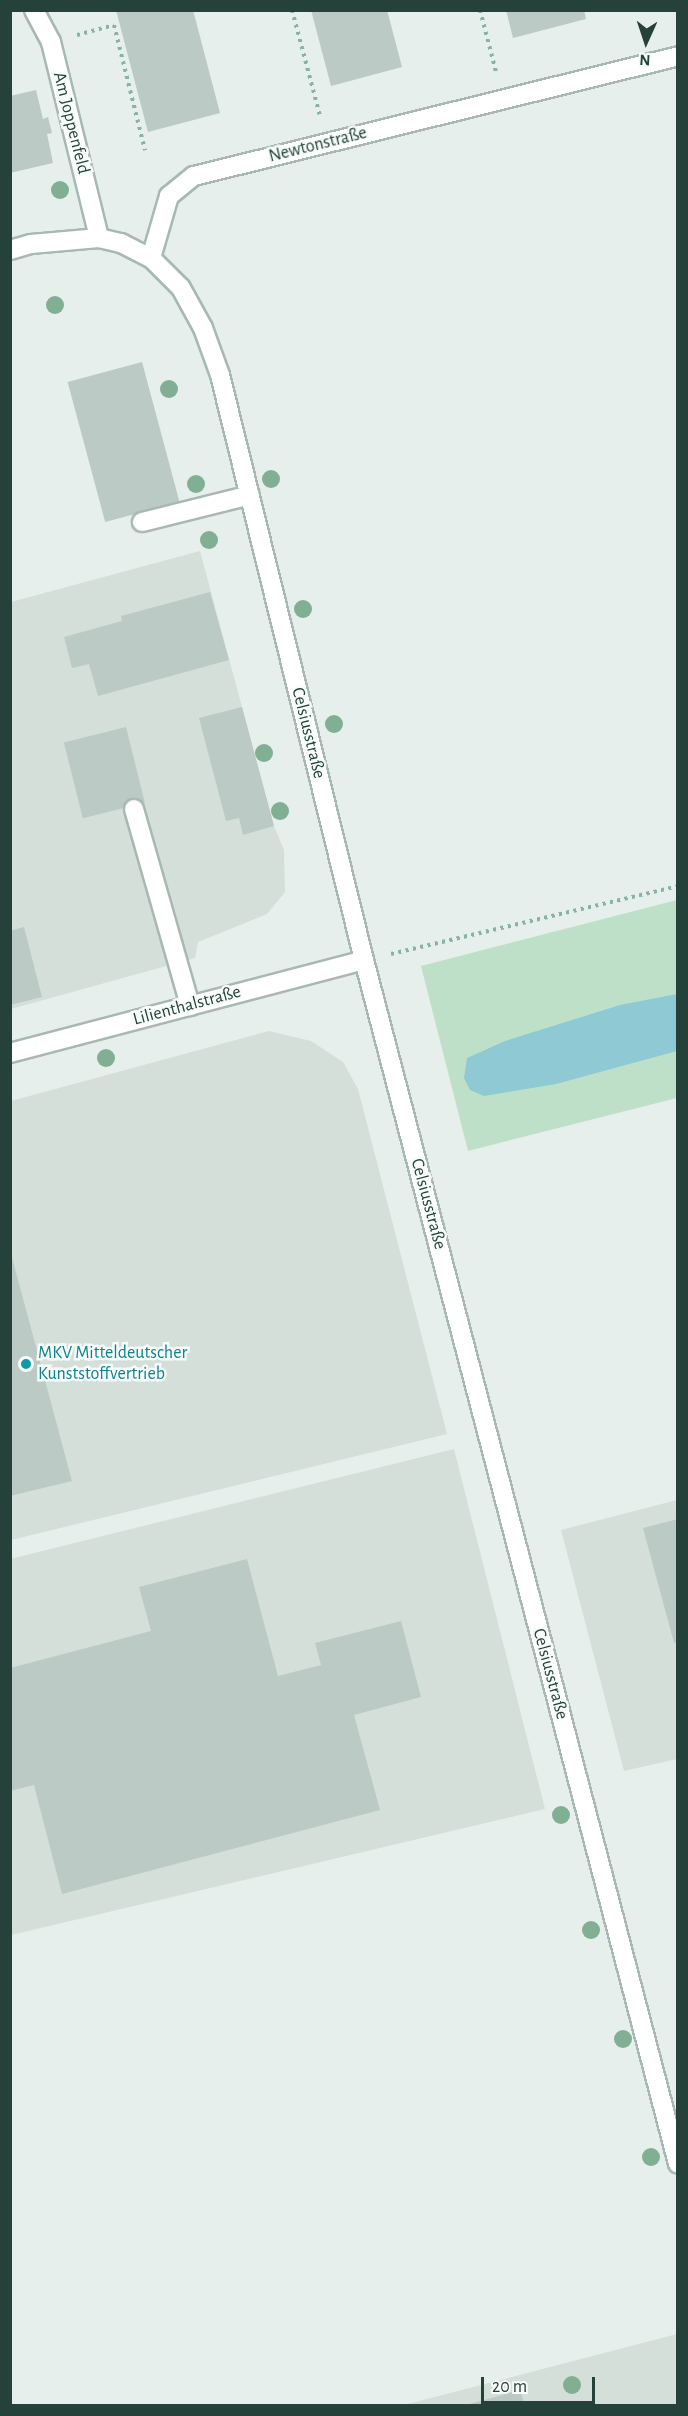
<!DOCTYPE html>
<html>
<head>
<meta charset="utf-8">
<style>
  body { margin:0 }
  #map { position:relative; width:688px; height:2416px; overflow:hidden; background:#e6efeb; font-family:"Alegreya Sans",sans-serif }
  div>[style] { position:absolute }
  .built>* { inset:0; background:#d4dfda }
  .green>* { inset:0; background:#bfe0c8 }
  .water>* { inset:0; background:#8ec9d4 }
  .building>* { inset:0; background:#bbcac4; transform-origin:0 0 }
  .path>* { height:4px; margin-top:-2px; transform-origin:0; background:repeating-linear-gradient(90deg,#86b3a5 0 3px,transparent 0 7.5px) }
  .roads { filter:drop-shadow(2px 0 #a8b8b2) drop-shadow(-2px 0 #a8b8b2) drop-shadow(0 2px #a8b8b2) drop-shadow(0 -2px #a8b8b2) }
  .minor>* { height:18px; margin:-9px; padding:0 9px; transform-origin:9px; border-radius:9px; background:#fff }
  .trees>* { width:18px; height:18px; margin:-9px; border-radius:50%; background:#80af93 }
  .dots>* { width:16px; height:16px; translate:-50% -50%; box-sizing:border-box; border:3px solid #f7fbf9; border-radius:50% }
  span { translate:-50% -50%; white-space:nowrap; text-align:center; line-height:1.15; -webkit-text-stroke:5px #f7fbf9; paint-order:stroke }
  .street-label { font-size:18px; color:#24423a }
  .culture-label { font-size:18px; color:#0d838f }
  .left { translate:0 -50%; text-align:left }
  .frame { position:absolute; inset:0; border:12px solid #24423a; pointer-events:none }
  .north { position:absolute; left:616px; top:12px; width:60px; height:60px; -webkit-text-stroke:4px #f7fbf9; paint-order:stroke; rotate:183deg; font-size:16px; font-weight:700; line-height:24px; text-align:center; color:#24423a }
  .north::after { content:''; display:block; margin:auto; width:21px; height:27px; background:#24423a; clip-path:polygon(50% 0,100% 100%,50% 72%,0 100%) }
  .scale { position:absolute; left:481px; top:2377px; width:114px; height:27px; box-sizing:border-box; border:3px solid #24423a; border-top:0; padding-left:8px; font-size:18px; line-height:21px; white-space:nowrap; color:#24423a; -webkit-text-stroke:4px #f7fbf9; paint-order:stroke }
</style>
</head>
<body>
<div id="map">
  <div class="built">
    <div style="clip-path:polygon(200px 551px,274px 826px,284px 850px,285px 892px,267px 914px,198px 942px,195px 958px,11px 1009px,11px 602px)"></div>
    <div style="clip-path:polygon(269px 1031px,311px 1041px,343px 1062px,358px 1089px,447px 1434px,11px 1540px,11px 1101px)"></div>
    <div style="clip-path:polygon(454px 1449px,545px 1809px,11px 1935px,10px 1559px)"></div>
    <div style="clip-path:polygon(677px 1500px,677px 1759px,624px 1771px,561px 1530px)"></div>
    <div style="clip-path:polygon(677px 2334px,677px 2405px,400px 2406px)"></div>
  </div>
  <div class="green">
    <div style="clip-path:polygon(677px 900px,677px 1098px,468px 1151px,421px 966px)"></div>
  </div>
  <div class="water">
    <div style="clip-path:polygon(677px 994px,677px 1051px,556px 1084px,484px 1096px,470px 1090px,464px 1078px,467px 1058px,505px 1041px,620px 1005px)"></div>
  </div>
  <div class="building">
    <div style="clip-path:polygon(116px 10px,193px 10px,220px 113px,148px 132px)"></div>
    <div style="clip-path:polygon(311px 10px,387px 10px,402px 67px,331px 86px)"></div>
    <div style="clip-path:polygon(506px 10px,584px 10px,586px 19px,513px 38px)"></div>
    <div style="clip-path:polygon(36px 90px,43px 119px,48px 117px,52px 133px,47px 134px,53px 163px,10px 173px,10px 96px)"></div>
    <div style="left:142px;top:362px;width:145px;height:77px;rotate:75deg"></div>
    <div style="clip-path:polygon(210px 592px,229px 660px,98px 696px,89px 664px,72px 668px,64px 637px,122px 621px,121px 616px)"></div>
    <div style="clip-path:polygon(242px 707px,274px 826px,243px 835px,239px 818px,226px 821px,199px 718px)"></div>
    <div style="left:126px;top:727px;width:78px;height:64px;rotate:76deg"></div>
    <div style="clip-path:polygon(24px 927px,42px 997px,10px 1005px,10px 931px)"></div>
    <div style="clip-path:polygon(10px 1250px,72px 1481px,10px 1496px)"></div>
    <div style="clip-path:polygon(678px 1519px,678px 1642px,674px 1643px,643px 1528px)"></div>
    <div style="clip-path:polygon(247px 1559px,278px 1676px,321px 1665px,315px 1643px,401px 1621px,421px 1697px,354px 1715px,380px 1810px,62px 1894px,34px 1785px,10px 1791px,10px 1668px,151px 1631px,139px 1587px)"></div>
    <div style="clip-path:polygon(520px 2390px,525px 2406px,466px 2406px,466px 2405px)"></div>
  </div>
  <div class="path">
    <div style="left:292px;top:10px;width:110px;rotate:75.2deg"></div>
    <div style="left:480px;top:10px;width:64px;rotate:75.5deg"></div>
    <div style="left:77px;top:35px;width:38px;rotate:-15deg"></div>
    <div style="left:114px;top:25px;width:129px;rotate:76.1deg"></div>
    <div style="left:391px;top:954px;width:295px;rotate:-13.3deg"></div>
  </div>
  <div class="roads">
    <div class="minor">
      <div style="left:34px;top:10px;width:36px;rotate:62deg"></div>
      <div style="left:51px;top:42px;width:202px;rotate:76.2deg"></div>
      <div style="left:10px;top:250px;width:22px;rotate:-16deg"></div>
      <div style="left:31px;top:244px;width:68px;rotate:-5deg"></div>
      <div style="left:99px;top:238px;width:23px;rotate:13deg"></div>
      <div style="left:121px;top:243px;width:34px;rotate:27deg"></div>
      <div style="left:151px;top:258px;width:42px;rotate:45deg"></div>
      <div style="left:181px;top:288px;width:46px;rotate:61.2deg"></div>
      <div style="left:203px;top:328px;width:50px;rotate:70.1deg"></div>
      <div style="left:220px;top:375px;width:602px;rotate:76.17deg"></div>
      <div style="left:364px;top:960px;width:1244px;rotate:75.38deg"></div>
      <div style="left:151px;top:258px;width:65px;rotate:-73.8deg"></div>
      <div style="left:169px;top:196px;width:32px;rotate:-39deg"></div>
      <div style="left:194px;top:176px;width:499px;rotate:-13.9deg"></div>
      <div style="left:142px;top:522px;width:111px;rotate:-14deg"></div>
      <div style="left:134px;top:809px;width:205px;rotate:74.1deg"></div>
      <div style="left:10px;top:1053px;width:366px;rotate:-14.7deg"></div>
    </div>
  </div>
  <div class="trees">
    <div style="left:60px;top:190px"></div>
    <div style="left:55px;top:305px"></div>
    <div style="left:169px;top:389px"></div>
    <div style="left:271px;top:479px"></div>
    <div style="left:196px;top:484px"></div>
    <div style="left:209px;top:540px"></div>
    <div style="left:303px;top:609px"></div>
    <div style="left:334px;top:724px"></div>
    <div style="left:264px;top:753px"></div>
    <div style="left:280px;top:811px"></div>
    <div style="left:106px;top:1058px"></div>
    <div style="left:561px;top:1815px"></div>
    <div style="left:591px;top:1930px"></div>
    <div style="left:623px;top:2039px"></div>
    <div style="left:651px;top:2157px"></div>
    <div style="left:572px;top:2385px"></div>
  </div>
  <div class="dots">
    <div style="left:26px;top:1364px;background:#0f9aa8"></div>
  </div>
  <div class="street-label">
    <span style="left:71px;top:123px;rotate:76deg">Am Joppenfeld</span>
    <span style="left:318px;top:145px;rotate:-14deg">Newtonstraße</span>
    <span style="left:308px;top:733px;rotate:76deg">Celsiusstraße</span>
    <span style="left:187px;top:1006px;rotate:-15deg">Lilienthalstraße</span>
    <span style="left:428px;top:1204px;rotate:75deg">Celsiusstraße</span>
    <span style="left:550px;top:1674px;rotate:75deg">Celsiusstraße</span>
  </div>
  <div class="culture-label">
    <span class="left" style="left:38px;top:1364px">MKV Mitteldeutscher<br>Kunststoffvertrieb</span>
  </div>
  <div class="frame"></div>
  <div class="north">N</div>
  <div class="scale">20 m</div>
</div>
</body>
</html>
